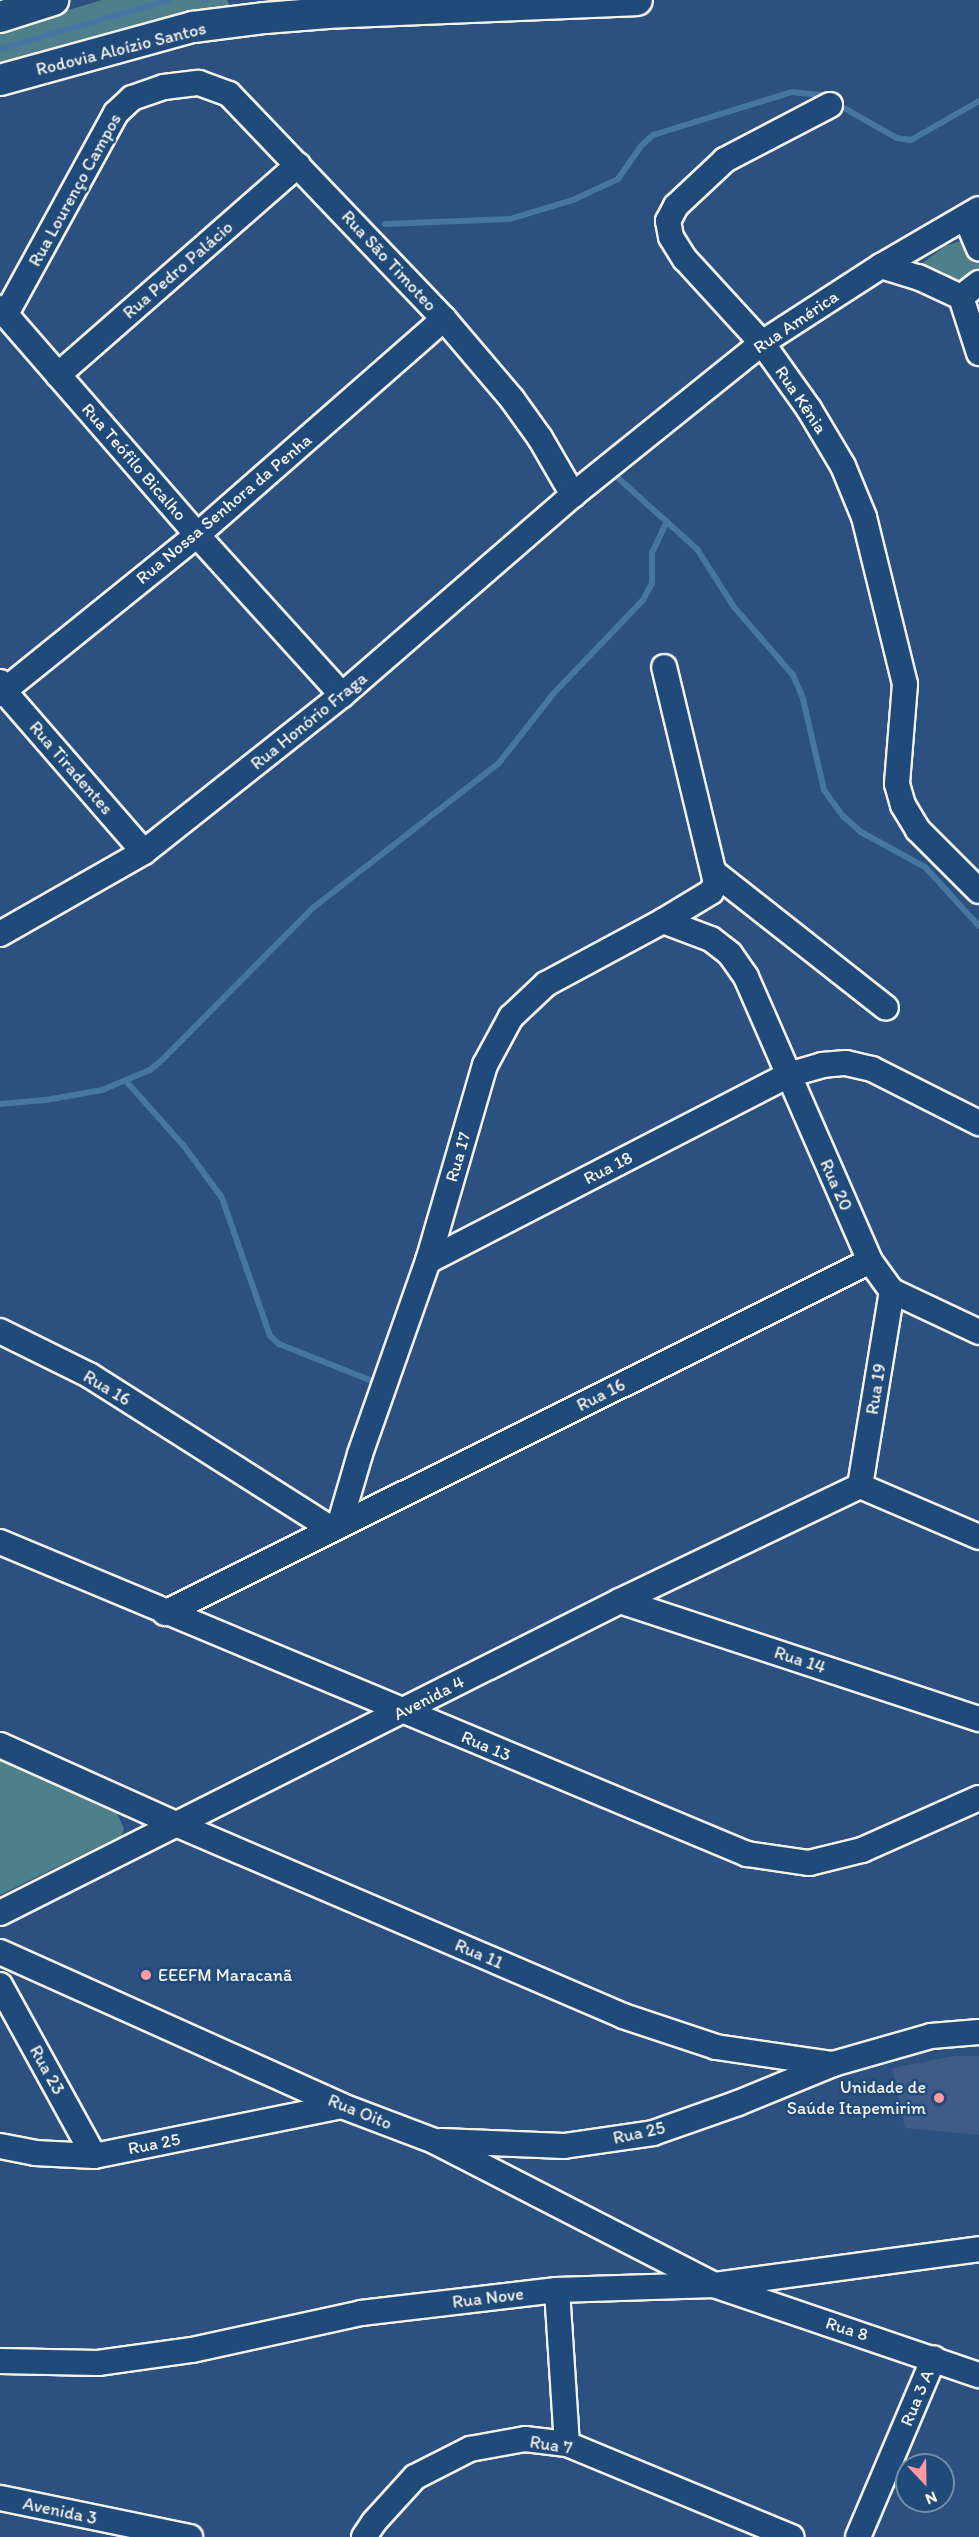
<!DOCTYPE html>
<html>
<head>
<meta charset="utf-8">
<style>
  body { margin:0 }
  #map { position:relative; width:979px; height:2537px; overflow:hidden; background:#2c507f; font-family:Itim,sans-serif }
  div>[style] { position:absolute }
  .built>* { inset:0; background:#405b87 }
  .green>* { inset:0; background:#4e7f8a }
  .stream>* { height:6px; margin:-3px; padding:0 3px; transform-origin:3px; border-radius:3px; background:#4776a3 }
  .roads { filter:drop-shadow(2px 0 #f4f1e8) drop-shadow(-2px 0 #f4f1e8) drop-shadow(0 2px #f4f1e8) drop-shadow(0 -2px #f4f1e8) }
  .minor>* { height:24px; margin:-12px; padding:0 12px; transform-origin:12px; border-radius:12px; background:#1f4a7a }
  .major>* { height:30px; margin:-15px; padding:0 15px; transform-origin:15px; border-radius:15px; background:#1f4a7a }
  .dots>* { width:16px; height:16px; translate:-50% -50%; box-sizing:border-box; border:3px solid #1f4a7a; border-radius:50% }
  span { translate:-50% -50%; white-space:nowrap; text-align:center; line-height:1.15; -webkit-text-stroke:5px #1f4a7a; paint-order:stroke }
  .street-label { font-size:18px; color:#f4f1e8 }
  .poi-label { font-size:18px; color:#f4f1e8 }
  .left { translate:0 -50%; text-align:left }
  .right { translate:-100% -50%; text-align:right }
  .north { position:absolute; left:895px; top:2453px; width:60px; height:60px; box-sizing:border-box; background:#1f4a7a; border:2px solid #748da6; border-radius:50%; rotate:158deg; font-size:16px; font-weight:700; line-height:24px; text-align:center; color:#f4f1e8 }
  .north::after { content:''; display:block; margin:auto; width:21px; height:27px; background:#ff9aa2; clip-path:polygon(50% 0,100% 100%,50% 72%,0 100%) }
</style>
</head>
<body>
<div id="map">
  <div class="built">
    <div style="clip-path:polygon(954px 2056px,979px 2056px,979px 2135px,905px 2128px,892px 2068px)"></div>
  </div>
  <div class="green">
    <div style="clip-path:polygon(102px 0,227px 0,231px 7px,0 68px,0 30px)"></div>
    <div style="clip-path:polygon(964px 240px,979px 256px,979px 274px,959px 288px,916px 268px,945px 246px)"></div>
    <div style="clip-path:polygon(0 1755px,114px 1808px,124px 1828px,122px 1835px,0 1895px)"></div>
  </div>
  <div class="stream">
    <div style="left:205px;top:1px;width:1px;rotate:-45deg"></div>
    <div style="left:0;top:49px;width:176px;rotate:-16.2deg"></div>
    <div style="left:385px;top:224px;width:125px;rotate:-2.3deg"></div>
    <div style="left:510px;top:219px;width:66px;rotate:-16.8deg"></div>
    <div style="left:573px;top:200px;width:50px;rotate:-25deg"></div>
    <div style="left:618px;top:179px;width:39px;rotate:-55deg"></div>
    <div style="left:640px;top:147px;width:18px;rotate:-43deg"></div>
    <div style="left:653px;top:135px;width:145px;rotate:-17.2deg"></div>
    <div style="left:792px;top:92px;width:29px;rotate:6deg"></div>
    <div style="left:821px;top:95px;width:87px;rotate:29.5deg"></div>
    <div style="left:897px;top:138px;width:14px;rotate:8deg"></div>
    <div style="left:911px;top:140px;width:78px;rotate:-29.8deg"></div>
    <div style="left:617px;top:477px;width:108px;rotate:42deg"></div>
    <div style="left:697px;top:549px;width:69px;rotate:57.5deg"></div>
    <div style="left:734px;top:607px;width:90px;rotate:49.1deg"></div>
    <div style="left:793px;top:675px;width:26px;rotate:67deg"></div>
    <div style="left:803px;top:699px;width:93px;rotate:77deg"></div>
    <div style="left:824px;top:790px;width:32px;rotate:54deg"></div>
    <div style="left:843px;top:816px;width:24px;rotate:42deg"></div>
    <div style="left:861px;top:832px;width:73px;rotate:28.7deg"></div>
    <div style="left:925px;top:867px;width:80px;rotate:47.5deg"></div>
    <div style="left:126px;top:1081px;width:87px;rotate:48.3deg"></div>
    <div style="left:184px;top:1146px;width:64px;rotate:53.8deg"></div>
    <div style="left:222px;top:1198px;width:146px;rotate:70.8deg"></div>
    <div style="left:270px;top:1336px;width:12px;rotate:42deg"></div>
    <div style="left:279px;top:1344px;width:103px;rotate:21.6deg"></div>
    <div style="left:0;top:1104px;width:46px;rotate:-5deg"></div>
    <div style="left:46px;top:1100px;width:57px;rotate:-10.1deg"></div>
    <div style="left:102px;top:1090px;width:52px;rotate:-22.6deg"></div>
    <div style="left:150px;top:1070px;width:16px;rotate:-40deg"></div>
    <div style="left:162px;top:1060px;width:216px;rotate:-45.2deg"></div>
    <div style="left:314px;top:907px;width:233px;rotate:-37.9deg"></div>
    <div style="left:498px;top:764px;width:89px;rotate:-51.8deg"></div>
    <div style="left:553px;top:694px;width:130px;rotate:-46.2deg"></div>
    <div style="left:643px;top:600px;width:19px;rotate:-62deg"></div>
    <div style="left:652px;top:583px;width:30px;rotate:-90deg"></div>
    <div style="left:652px;top:553px;width:35px;rotate:-65deg"></div>
  </div>
  <div class="roads">
    <div class="minor">
      <div style="left:830px;top:105px;width:119px;rotate:152.4deg"></div>
      <div style="left:725px;top:160px;width:67px;rotate:136.8deg"></div>
      <div style="left:676px;top:206px;width:17px;rotate:118deg"></div>
      <div style="left:668px;top:221px;width:16px;rotate:79deg"></div>
      <div style="left:671px;top:237px;width:26px;rotate:58deg"></div>
      <div style="left:685px;top:259px;width:114px;rotate:47.5deg"></div>
      <div style="left:762px;top:343px;width:81px;rotate:54.5deg"></div>
      <div style="left:809px;top:409px;width:66px;rotate:59.2deg"></div>
      <div style="left:843px;top:466px;width:55px;rotate:67.6deg"></div>
      <div style="left:864px;top:517px;width:172px;rotate:76.2deg"></div>
      <div style="left:905px;top:684px;width:100px;rotate:94.6deg"></div>
      <div style="left:897px;top:784px;width:22px;rotate:74deg"></div>
      <div style="left:903px;top:805px;width:29px;rotate:59deg"></div>
      <div style="left:918px;top:830px;width:86px;rotate:45deg"></div>
      <div style="left:966px;top:218px;width:33px;rotate:67deg"></div>
      <div style="left:881px;top:266px;width:39px;rotate:17deg"></div>
      <div style="left:918px;top:277px;width:47px;rotate:24.9deg"></div>
      <div style="left:961px;top:297px;width:59px;rotate:72.2deg"></div>
      <div style="left:961px;top:297px;width:23px;rotate:-38deg"></div>
      <div style="left:0;top:308px;width:301px;rotate:49deg"></div>
      <div style="left:197px;top:535px;width:216px;rotate:47.8deg"></div>
      <div style="left:6px;top:314px;width:229px;rotate:-61.3deg"></div>
      <div style="left:116px;top:113px;width:22px;rotate:-43deg"></div>
      <div style="left:132px;top:98px;width:34px;rotate:-19deg"></div>
      <div style="left:164px;top:87px;width:35px;rotate:-7deg"></div>
      <div style="left:199px;top:83px;width:32px;rotate:20deg"></div>
      <div style="left:229px;top:94px;width:311px;rotate:46.3deg"></div>
      <div style="left:444px;top:319px;width:105px;rotate:49.6deg"></div>
      <div style="left:512px;top:399px;width:48px;rotate:54.3deg"></div>
      <div style="left:540px;top:438px;width:66px;rotate:59.9deg"></div>
      <div style="left:58px;top:375px;width:319px;rotate:-41.2deg"></div>
      <div style="left:0;top:682px;width:10px;rotate:66deg"></div>
      <div style="left:4px;top:691px;width:213px;rotate:49deg"></div>
      <div style="left:0;top:694px;width:253px;rotate:-38.9deg"></div>
      <div style="left:197px;top:535px;width:328px;rotate:-41.2deg"></div>
      <div style="left:716px;top:874px;width:216px;rotate:38.2deg"></div>
      <div style="left:663px;top:921px;width:51px;rotate:20.6deg"></div>
      <div style="left:711px;top:939px;width:24px;rotate:38deg"></div>
      <div style="left:730px;top:954px;width:28px;rotate:55deg"></div>
      <div style="left:746px;top:977px;width:310px;rotate:66.4deg"></div>
      <div style="left:870px;top:1261px;width:37px;rotate:54deg"></div>
      <div style="left:892px;top:1291px;width:96px;rotate:25.2deg"></div>
      <div style="left:0;top:934px;width:166px;rotate:-29.7deg"></div>
      <div style="left:144px;top:852px;width:253px;rotate:-38.4deg"></div>
      <div style="left:342px;top:695px;width:306px;rotate:-40.9deg"></div>
      <div style="left:573px;top:495px;width:243px;rotate:-38.8deg"></div>
      <div style="left:762px;top:343px;width:142px;rotate:-32.9deg"></div>
      <div style="left:881px;top:266px;width:113px;rotate:-30.2deg"></div>
      <div style="left:428px;top:1261px;width:405px;rotate:-27.3deg"></div>
      <div style="left:788px;top:1075px;width:35px;rotate:-16deg"></div>
      <div style="left:822px;top:1065px;width:24px;rotate:-5deg"></div>
      <div style="left:846px;top:1063px;width:27px;rotate:13deg"></div>
      <div style="left:872px;top:1069px;width:120px;rotate:26.8deg"></div>
      <div style="left:0;top:1331px;width:99px;rotate:26.3deg"></div>
      <div style="left:89px;top:1375px;width:288px;rotate:32.4deg"></div>
      <div style="left:860px;top:1486px;width:198px;rotate:-80.7deg"></div>
      <div style="left:860px;top:1486px;width:129px;rotate:23.2deg"></div>
      <div style="left:339px;top:1526px;width:75px;rotate:-73.7deg"></div>
      <div style="left:360px;top:1454px;width:205px;rotate:-70.6deg"></div>
      <div style="left:428px;top:1261px;width:204px;rotate:-73.8deg"></div>
      <div style="left:485px;top:1065px;width:55px;rotate:-61.6deg"></div>
      <div style="left:511px;top:1017px;width:48px;rotate:-43.3deg"></div>
      <div style="left:546px;top:984px;width:133px;rotate:-28.3deg"></div>
      <div style="left:663px;top:921px;width:56px;rotate:-31.1deg"></div>
      <div style="left:711px;top:892px;width:10px;rotate:-61deg"></div>
      <div style="left:716px;top:883px;width:222px;rotate:-103.5deg"></div>
      <div style="left:0;top:1542px;width:810px;rotate:22.67deg"></div>
      <div style="left:747px;top:1854px;width:63px;rotate:8.3deg"></div>
      <div style="left:809px;top:1863px;width:55px;rotate:-13.8deg"></div>
      <div style="left:862px;top:1850px;width:128px;rotate:-24deg"></div>
      <div style="left:620px;top:1601px;width:378px;rotate:18.2deg"></div>
      <div style="left:165px;top:1613px;width:788px;rotate:-26.53deg"></div>
      <div style="left:0;top:1745px;width:195px;rotate:24.2deg"></div>
      <div style="left:178px;top:1825px;width:484px;rotate:23.2deg"></div>
      <div style="left:623px;top:2016px;width:98px;rotate:18.4deg"></div>
      <div style="left:716px;top:2047px;width:118px;rotate:8.3deg"></div>
      <div style="left:833px;top:2064px;width:102px;rotate:-15.9deg"></div>
      <div style="left:931px;top:2036px;width:48px;rotate:-4.8deg"></div>
      <div style="left:0;top:1913px;width:694px;rotate:-26.71deg"></div>
      <div style="left:620px;top:1601px;width:266px;rotate:-25.6deg"></div>
      <div style="left:0;top:1952px;width:375px;rotate:24.2deg"></div>
      <div style="left:342px;top:2106px;width:98px;rotate:20.8deg"></div>
      <div style="left:434px;top:2141px;width:315px;rotate:27.2deg"></div>
      <div style="left:714px;top:2285px;width:280px;rotate:18.8deg"></div>
      <div style="left:0;top:1985px;width:195px;rotate:61.2deg"></div>
      <div style="left:441px;top:2141px;width:123px;rotate:2.3deg"></div>
      <div style="left:564px;top:2146px;width:90px;rotate:-8.3deg"></div>
      <div style="left:653px;top:2133px;width:90px;rotate:-19.4deg"></div>
      <div style="left:738px;top:2103px;width:103px;rotate:-22.3deg"></div>
      <div style="left:0;top:2146px;width:36px;rotate:11deg"></div>
      <div style="left:35px;top:2153px;width:59px;rotate:2.9deg"></div>
      <div style="left:94px;top:2156px;width:253px;rotate:-11.4deg"></div>
      <div style="left:557px;top:2290px;width:154px;rotate:86.3deg"></div>
      <div style="left:0;top:2361px;width:98px;rotate:1.2deg"></div>
      <div style="left:98px;top:2363px;width:95px;rotate:-7.9deg"></div>
      <div style="left:192px;top:2350px;width:173px;rotate:-12.3deg"></div>
      <div style="left:361px;top:2313px;width:197px;rotate:-6.7deg"></div>
      <div style="left:557px;top:2290px;width:157px;rotate:-1.8deg"></div>
      <div style="left:714px;top:2285px;width:267px;rotate:-7.7deg"></div>
      <div style="left:0;top:2498px;width:194px;rotate:11.6deg"></div>
      <div style="left:364px;top:2537px;width:18px;rotate:-56deg"></div>
      <div style="left:374px;top:2522px;width:61px;rotate:-47.7deg"></div>
      <div style="left:415px;top:2477px;width:62px;rotate:-27deg"></div>
      <div style="left:470px;top:2449px;width:56px;rotate:-10.3deg"></div>
      <div style="left:525px;top:2439px;width:42px;rotate:6.8deg"></div>
      <div style="left:567px;top:2444px;width:243px;rotate:22.5deg"></div>
      <div style="left:858px;top:2537px;width:194px;rotate:-67deg"></div>
    </div>
    <div class="major">
      <div style="left:0;top:17px;width:56px;rotate:-17.8deg"></div>
      <div style="left:0;top:80px;width:200px;rotate:-15.4deg"></div>
      <div style="left:193px;top:27px;width:73px;rotate:-7.1deg"></div>
      <div style="left:265px;top:18px;width:63px;rotate:-4.5deg"></div>
      <div style="left:328px;top:13px;width:309px;rotate:-2.4deg"></div>
    </div>
  </div>
  <div class="dots">
    <div style="left:146px;top:1975px;background:#ff9aa2"></div>
    <div style="left:939px;top:2098px;background:#ff9aa2"></div>
  </div>
  <div class="street-label">
    <span style="left:121px;top:49px;rotate:-14deg">Rodovia Aloízio Santos</span>
    <span style="left:75px;top:190px;rotate:-61deg">Rua Lourenço Campos</span>
    <span style="left:389px;top:261px;rotate:47deg">Rua São Timoteo</span>
    <span style="left:178px;top:270px;rotate:-41deg">Rua Pedro Palácio</span>
    <span style="left:796px;top:322px;rotate:-34deg">Rua América</span>
    <span style="left:801px;top:400px;rotate:56deg">Rua Kênia</span>
    <span style="left:134px;top:462px;rotate:49deg">Rua Teófilo Bicalho</span>
    <span style="left:224px;top:509px;rotate:-40deg">Rua Nossa Senhora da Penha</span>
    <span style="left:309px;top:721px;rotate:-39deg">Rua Honório Fraga</span>
    <span style="left:71px;top:768px;rotate:49deg">Rua Tiradentes</span>
    <span style="left:458px;top:1157px;rotate:-74deg">Rua 17</span>
    <span style="left:608px;top:1168px;rotate:-27deg">Rua 18</span>
    <span style="left:836px;top:1185px;rotate:66deg">Rua 20</span>
    <span style="left:107px;top:1388px;rotate:31deg">Rua 16</span>
    <span style="left:876px;top:1389px;rotate:-81deg">Rua 19</span>
    <span style="left:601px;top:1395px;rotate:-27deg">Rua 16</span>
    <span style="left:800px;top:1660px;rotate:18deg">Rua 14</span>
    <span style="left:429px;top:1698px;rotate:-27deg">Avenida 4</span>
    <span style="left:486px;top:1746px;rotate:23deg">Rua 13</span>
    <span style="left:479px;top:1954px;rotate:23deg">Rua 11</span>
    <span style="left:47px;top:2070px;rotate:61deg">Rua 23</span>
    <span style="left:360px;top:2112px;rotate:22deg">Rua Oito</span>
    <span style="left:639px;top:2133px;rotate:-12deg">Rua 25</span>
    <span style="left:154px;top:2144px;rotate:-11deg">Rua 25</span>
    <span style="left:488px;top:2298px;rotate:-7deg">Rua Nove</span>
    <span style="left:847px;top:2329px;rotate:18deg">Rua 8</span>
    <span style="left:917px;top:2398px;rotate:-67deg">Rua 3 A</span>
    <span style="left:551px;top:2445px;rotate:9deg">Rua 7</span>
    <span style="left:60px;top:2511px;rotate:12deg">Avenida 3</span>
  </div>
  <div class="poi-label">
    <span class="left" style="left:158px;top:1975px">EEEFM Maracanã</span>
    <span class="right" style="left:926px;top:2098px">Unidade de<br>Saúde Itapemirim</span>
  </div>
  <div class="north">N</div>
</div>
</body>
</html>
